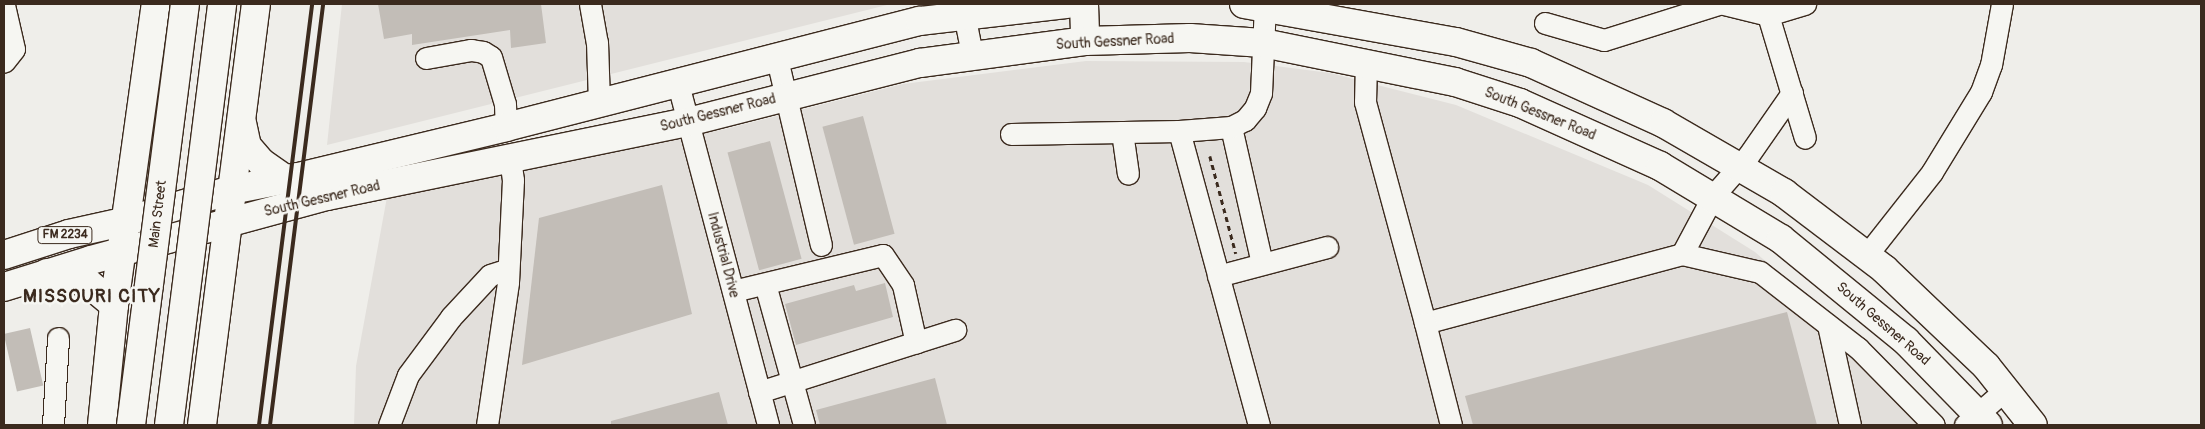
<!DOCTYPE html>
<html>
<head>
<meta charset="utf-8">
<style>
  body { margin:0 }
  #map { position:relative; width:2205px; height:429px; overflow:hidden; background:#efeeea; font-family:Pangolin,sans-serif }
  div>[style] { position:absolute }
  .built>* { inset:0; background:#e2dfdb }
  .building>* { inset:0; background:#c2bdb7; transform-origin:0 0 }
  .path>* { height:2.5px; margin-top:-1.25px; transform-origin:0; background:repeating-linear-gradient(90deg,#3b2a1e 0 5px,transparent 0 9px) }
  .roads { filter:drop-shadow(1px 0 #3b2a1e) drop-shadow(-1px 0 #3b2a1e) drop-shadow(0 1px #3b2a1e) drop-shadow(0 -1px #3b2a1e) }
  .minor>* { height:21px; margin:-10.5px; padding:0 10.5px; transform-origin:10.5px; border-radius:10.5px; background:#f6f6f2 }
  .major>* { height:28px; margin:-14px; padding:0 14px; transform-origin:14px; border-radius:14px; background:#f6f6f2 }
  .highway>* { height:28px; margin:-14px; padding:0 14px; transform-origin:14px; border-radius:14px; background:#f6f6f2 }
  .rail>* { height:4px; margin:-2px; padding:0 2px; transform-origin:2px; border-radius:2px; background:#3b2a1e }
  .bridges { filter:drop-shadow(1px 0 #3b2a1e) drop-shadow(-1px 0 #3b2a1e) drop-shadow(0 1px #3b2a1e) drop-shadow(0 -1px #3b2a1e) }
  .highway-bridge>* { height:28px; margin:-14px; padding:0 14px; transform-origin:14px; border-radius:14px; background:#f6f6f2 }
  span { translate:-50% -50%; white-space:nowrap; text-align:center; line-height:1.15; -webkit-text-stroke:5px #f6f6f2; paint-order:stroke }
  .shield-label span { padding:1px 4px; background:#f6f6f2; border:1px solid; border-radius:4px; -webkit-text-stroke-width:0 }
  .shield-label { font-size:12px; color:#3b2a1e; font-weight:700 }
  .street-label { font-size:14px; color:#3b2a1e }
  .district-label { font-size:19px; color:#3b2a1e; font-weight:700; letter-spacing:1px }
  .frame { position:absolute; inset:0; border:5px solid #3b2a1e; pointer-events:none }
</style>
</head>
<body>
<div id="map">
  <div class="built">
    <div style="clip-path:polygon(342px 4px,891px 4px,327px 145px)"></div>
    <div style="clip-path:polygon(1086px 61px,1244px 62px,1330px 73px,1456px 105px,1648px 185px,1755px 252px,1915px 393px,1945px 425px,354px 425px,356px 366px,387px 197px,726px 129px,903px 84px)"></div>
  </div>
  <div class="building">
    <div style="clip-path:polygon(378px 4px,541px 4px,546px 43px,511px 48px,510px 30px,412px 45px,412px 34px,384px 39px)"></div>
    <div style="left:863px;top:116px;width:122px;height:42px;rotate:75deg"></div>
    <div style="left:770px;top:141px;width:122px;height:44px;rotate:75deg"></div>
    <div style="clip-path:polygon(662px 185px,692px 314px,522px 365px,539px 218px)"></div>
    <div style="clip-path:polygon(885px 283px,893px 317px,796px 345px,785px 304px,854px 285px,856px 291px)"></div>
    <div style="clip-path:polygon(1787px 312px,1817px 425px,1473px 425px,1465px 396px)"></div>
    <div style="left:30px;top:328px;width:59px;height:27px;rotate:77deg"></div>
    <div style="clip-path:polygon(935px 378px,947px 425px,820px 425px,816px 410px)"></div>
    <div style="clip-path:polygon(719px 392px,728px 425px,611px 425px,611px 421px)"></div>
  </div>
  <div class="path">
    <div style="left:1210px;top:156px;width:101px;rotate:75.1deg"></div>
  </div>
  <div class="roads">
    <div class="minor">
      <div style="left:590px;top:4px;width:39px;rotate:80deg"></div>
      <div style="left:597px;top:42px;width:61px;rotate:88.1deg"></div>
      <div style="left:962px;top:4px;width:51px;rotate:78.7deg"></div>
      <div style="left:1724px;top:4px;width:45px;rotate:14deg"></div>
      <div style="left:1768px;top:15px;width:128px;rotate:73.3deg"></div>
      <div style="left:4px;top:5px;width:45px;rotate:77.2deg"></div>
      <div style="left:14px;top:49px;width:16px;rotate:128deg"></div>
      <div style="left:1768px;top:15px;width:39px;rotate:-17deg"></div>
      <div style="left:1545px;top:23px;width:61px;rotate:16.1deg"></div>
      <div style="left:1604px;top:40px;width:120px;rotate:-17.5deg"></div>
      <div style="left:426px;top:58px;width:46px;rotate:-10.1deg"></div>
      <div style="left:471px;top:50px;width:12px;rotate:9deg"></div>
      <div style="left:483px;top:52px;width:9px;rotate:32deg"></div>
      <div style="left:491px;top:57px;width:49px;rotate:73.4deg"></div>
      <div style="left:505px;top:104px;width:23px;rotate:88deg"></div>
      <div style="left:777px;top:59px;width:191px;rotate:76.7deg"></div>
      <div style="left:1366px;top:62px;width:40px;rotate:91.4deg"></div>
      <div style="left:1365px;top:102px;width:229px;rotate:74.8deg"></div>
      <div style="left:1425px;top:323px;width:266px;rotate:-15deg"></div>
      <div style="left:1682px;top:254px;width:66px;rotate:-61.9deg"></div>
      <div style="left:1713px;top:196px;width:53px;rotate:-48.8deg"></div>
      <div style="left:1748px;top:156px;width:77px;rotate:-55.1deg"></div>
      <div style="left:678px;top:84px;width:353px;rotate:75.2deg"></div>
      <div style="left:1231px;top:127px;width:140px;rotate:77.2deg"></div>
      <div style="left:1179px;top:131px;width:305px;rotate:74.8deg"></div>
      <div style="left:1122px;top:132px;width:42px;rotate:81.9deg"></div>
      <div style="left:1011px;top:134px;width:168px;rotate:-1deg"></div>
      <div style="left:1179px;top:131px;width:52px;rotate:-4.4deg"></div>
      <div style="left:1231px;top:127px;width:16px;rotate:-27deg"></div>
      <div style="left:1245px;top:120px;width:16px;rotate:-50deg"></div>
      <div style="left:1255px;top:108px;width:16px;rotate:-68deg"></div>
      <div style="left:1261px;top:93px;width:89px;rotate:-87.4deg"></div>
      <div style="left:1682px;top:254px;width:80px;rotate:13deg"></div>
      <div style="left:1760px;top:272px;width:124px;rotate:37.8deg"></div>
      <div style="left:1858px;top:348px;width:108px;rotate:45.4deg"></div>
      <div style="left:1866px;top:256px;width:107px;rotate:-51.8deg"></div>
      <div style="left:1932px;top:172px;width:94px;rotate:-58.5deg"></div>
      <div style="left:1981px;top:92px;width:29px;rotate:-70deg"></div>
      <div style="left:1991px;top:65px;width:62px;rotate:-79.8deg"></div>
      <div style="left:1218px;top:276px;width:113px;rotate:-14.9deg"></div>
      <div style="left:765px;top:284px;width:146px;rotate:74.5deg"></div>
      <div style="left:733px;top:291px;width:154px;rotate:-13.5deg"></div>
      <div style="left:883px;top:255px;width:36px;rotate:56deg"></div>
      <div style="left:903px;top:285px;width:59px;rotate:77.4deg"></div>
      <div style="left:1425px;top:323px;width:105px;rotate:75.7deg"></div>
      <div style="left:1828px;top:325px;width:102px;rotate:77.6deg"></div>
      <div style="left:759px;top:392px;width:206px;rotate:-17.6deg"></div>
      <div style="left:53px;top:425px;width:87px;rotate:-86.7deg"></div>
      <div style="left:389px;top:425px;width:53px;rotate:-69.2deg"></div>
      <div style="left:408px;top:375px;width:72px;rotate:-53.4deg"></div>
      <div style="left:451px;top:317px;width:57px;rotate:-47.1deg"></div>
      <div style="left:490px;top:275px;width:19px;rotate:-18deg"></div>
      <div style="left:487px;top:425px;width:145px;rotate:-81.6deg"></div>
      <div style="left:508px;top:282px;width:102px;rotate:-87.2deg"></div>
      <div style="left:513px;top:180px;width:22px;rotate:-98deg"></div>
      <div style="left:1965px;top:425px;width:53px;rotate:-41.2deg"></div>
    </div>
    <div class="major">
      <div style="left:1084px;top:4px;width:37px;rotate:88deg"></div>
      <div style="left:1244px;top:4px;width:215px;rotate:10.2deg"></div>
      <div style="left:1456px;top:42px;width:78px;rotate:15.6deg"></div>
      <div style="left:1531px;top:63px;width:145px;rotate:24.4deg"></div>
      <div style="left:1663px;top:123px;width:140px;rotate:30deg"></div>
      <div style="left:1784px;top:193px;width:126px;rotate:37.2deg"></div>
      <div style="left:1884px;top:269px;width:141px;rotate:43.6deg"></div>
      <div style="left:1986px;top:366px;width:75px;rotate:51.5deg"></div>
      <div style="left:4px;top:255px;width:68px;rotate:-17.9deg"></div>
      <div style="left:69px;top:234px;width:59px;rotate:-12.6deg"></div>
      <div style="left:127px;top:221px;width:109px;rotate:-16.6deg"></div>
      <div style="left:231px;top:190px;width:68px;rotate:-11deg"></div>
      <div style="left:298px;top:177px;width:214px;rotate:-13.5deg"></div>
      <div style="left:506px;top:127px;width:427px;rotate:-14.4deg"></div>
      <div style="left:920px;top:21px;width:148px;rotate:-6.6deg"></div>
      <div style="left:4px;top:287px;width:91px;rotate:-17.2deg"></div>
      <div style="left:91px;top:260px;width:245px;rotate:-15.2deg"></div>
      <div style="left:327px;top:196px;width:369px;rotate:-11.6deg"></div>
      <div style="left:688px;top:122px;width:239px;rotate:-14.3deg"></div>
      <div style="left:920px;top:63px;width:166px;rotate:-7.6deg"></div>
      <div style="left:1085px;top:41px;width:105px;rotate:-1.6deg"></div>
      <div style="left:1190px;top:38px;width:73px;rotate:3.9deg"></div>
      <div style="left:1263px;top:43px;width:196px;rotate:11.5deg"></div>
      <div style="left:1455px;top:82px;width:68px;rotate:17.9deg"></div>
      <div style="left:1520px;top:103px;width:154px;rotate:24.2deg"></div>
      <div style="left:1660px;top:166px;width:141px;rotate:31.1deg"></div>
      <div style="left:1781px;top:239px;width:161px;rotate:39.2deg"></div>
      <div style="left:1906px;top:341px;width:117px;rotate:45.7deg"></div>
    </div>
    <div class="highway">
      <div style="left:242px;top:123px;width:24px;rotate:78deg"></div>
      <div style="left:247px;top:146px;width:23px;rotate:49deg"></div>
      <div style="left:262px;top:163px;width:28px;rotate:35deg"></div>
      <div style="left:47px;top:273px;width:42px;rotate:13.7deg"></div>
      <div style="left:88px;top:283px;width:34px;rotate:40deg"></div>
      <div style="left:102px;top:425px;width:121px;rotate:-84.3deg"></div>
      <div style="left:114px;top:305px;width:304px;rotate:-82.1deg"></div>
      <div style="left:202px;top:425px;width:424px;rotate:-82.7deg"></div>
    </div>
  </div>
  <div class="rail">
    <div style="left:259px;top:425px;width:424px;rotate:-82.8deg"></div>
    <div style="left:270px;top:425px;width:424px;rotate:-82.8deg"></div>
  </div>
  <div class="bridges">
    <div class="highway-bridge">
      <div style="left:131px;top:425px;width:424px;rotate:-82.7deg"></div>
      <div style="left:169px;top:425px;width:424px;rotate:-82.8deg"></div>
    </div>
  </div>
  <div class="shield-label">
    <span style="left:65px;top:235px">FM 2234</span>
  </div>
  <div class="street-label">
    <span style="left:1115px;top:42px;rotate:-3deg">South Gessner Road</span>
    <span style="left:718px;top:113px;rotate:-14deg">South Gessner Road</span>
    <span style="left:1540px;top:114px;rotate:22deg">South Gessner Road</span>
    <span style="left:322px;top:199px;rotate:-13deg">South Gessner Road</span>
    <span style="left:158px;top:214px;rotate:-83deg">Main Street</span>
    <span style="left:723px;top:255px;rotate:75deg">Industrial Drive</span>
    <span style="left:1883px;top:324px;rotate:41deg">South Gessner Road</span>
  </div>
  <div class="district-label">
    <span style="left:92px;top:297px">MISSOURI CITY</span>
  </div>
  <div class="frame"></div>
</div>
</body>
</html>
